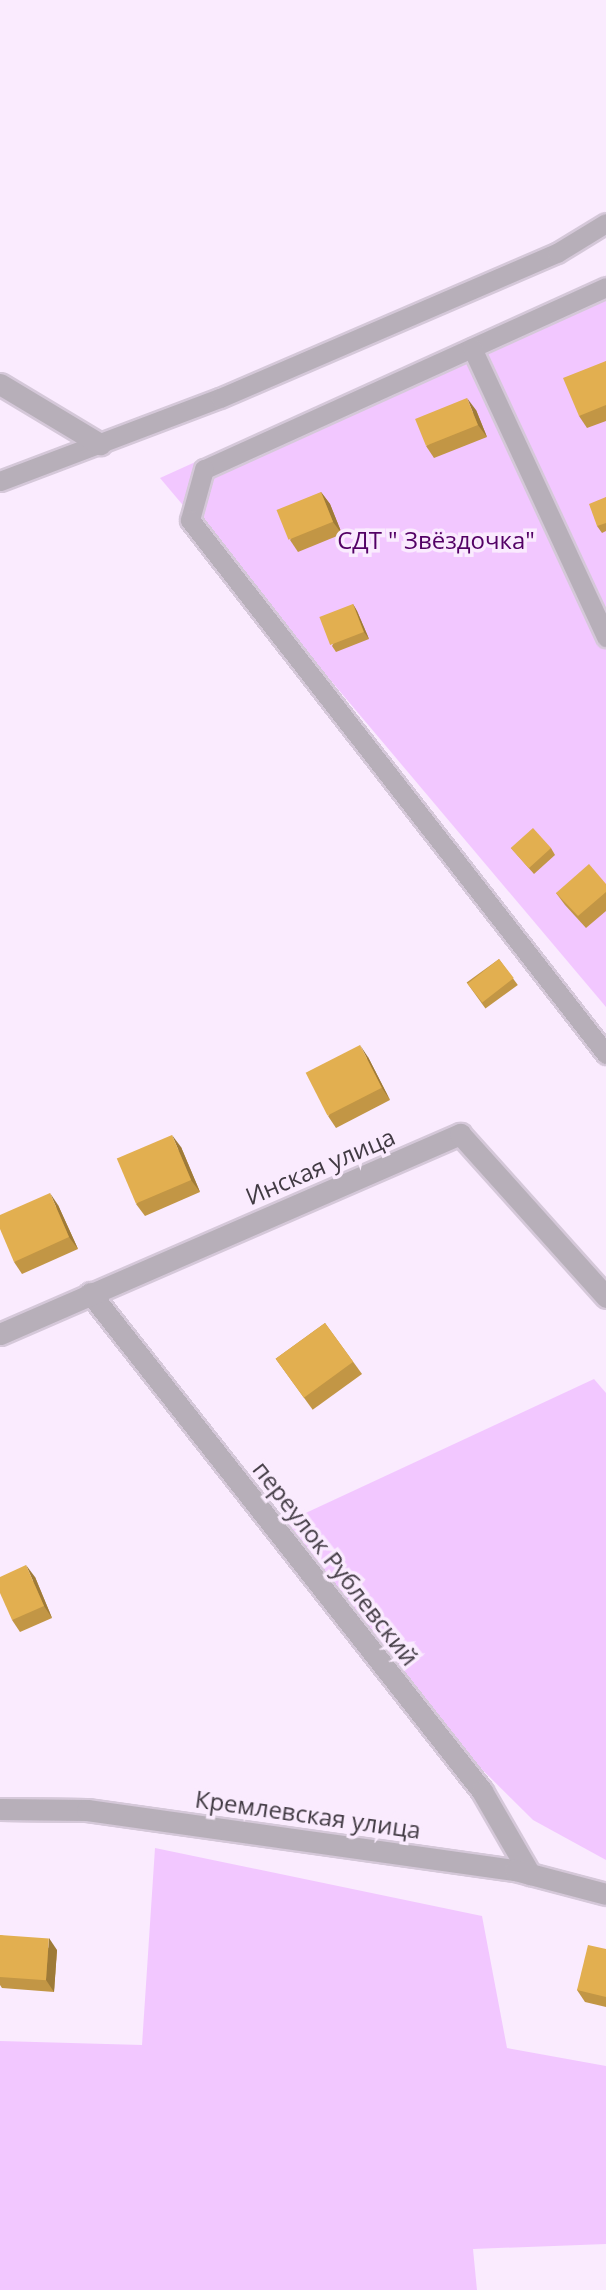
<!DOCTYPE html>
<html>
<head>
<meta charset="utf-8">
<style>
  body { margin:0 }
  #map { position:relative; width:606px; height:2290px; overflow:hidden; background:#faebfe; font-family:"Open Sans",sans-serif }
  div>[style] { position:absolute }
  .green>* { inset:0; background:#f2c7ff }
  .roads { filter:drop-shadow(2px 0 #d5c8d9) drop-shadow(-2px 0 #d5c8d9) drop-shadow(0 2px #d5c8d9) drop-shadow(0 -2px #d5c8d9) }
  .lane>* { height:19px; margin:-9.5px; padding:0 9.5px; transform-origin:9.5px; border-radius:9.5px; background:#b7afb9 }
  .street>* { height:21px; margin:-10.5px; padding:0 10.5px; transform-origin:10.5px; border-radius:10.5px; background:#b7afb9 }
  .wall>* { inset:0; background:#c29645; transform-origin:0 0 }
  .shaded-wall>* { inset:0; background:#9e7a38 }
  .building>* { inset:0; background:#e2af50; transform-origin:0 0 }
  span { translate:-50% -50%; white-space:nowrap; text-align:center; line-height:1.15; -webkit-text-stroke:7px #faebfe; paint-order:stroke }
  .park-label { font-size:24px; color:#530165 }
  .street-label { font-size:24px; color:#413a43 }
</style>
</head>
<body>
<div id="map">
  <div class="green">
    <div style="clip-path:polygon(606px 276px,606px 1007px,160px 478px)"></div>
    <div style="clip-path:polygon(594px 1379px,606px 1393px,606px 1860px,533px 1820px,404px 1692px,282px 1524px)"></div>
    <div style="clip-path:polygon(155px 1848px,482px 1916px,507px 2048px,606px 2066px,606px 2244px,473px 2249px,477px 2290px,0 2290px,0 2041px,142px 2045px)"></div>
  </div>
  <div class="roads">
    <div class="lane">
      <div style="left:606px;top:287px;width:441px;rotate:155.6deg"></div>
      <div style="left:204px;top:469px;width:53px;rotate:105.4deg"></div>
      <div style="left:190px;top:520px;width:677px;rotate:52.08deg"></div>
      <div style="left:472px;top:348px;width:319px;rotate:65.1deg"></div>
      <div style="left:0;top:481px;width:235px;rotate:-20.7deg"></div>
      <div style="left:220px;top:398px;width:367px;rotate:-23.3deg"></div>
      <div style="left:557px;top:253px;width:57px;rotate:-31.5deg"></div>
    </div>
    <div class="street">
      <div style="left:0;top:384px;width:117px;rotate:31deg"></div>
      <div style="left:90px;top:1293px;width:634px;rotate:51.79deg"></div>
      <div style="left:482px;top:1791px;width:96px;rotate:60deg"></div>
      <div style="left:0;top:1334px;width:502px;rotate:-23.5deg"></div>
      <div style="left:460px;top:1134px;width:219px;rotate:48.1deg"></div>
      <div style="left:0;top:1809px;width:87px;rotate:0.7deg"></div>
      <div style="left:87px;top:1810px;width:432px;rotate:8deg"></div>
      <div style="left:515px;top:1870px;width:94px;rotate:14.8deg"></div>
    </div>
  </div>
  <div class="wall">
    <div style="clip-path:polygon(606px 361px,606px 421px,587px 428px,579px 416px)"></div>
    <div style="clip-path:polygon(476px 410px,487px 437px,434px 458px,426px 446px)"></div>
    <div style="clip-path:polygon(321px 492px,330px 504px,342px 534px,298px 552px,290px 540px)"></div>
    <div style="clip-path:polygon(606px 497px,606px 531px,602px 533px,597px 526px)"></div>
    <div style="clip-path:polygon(353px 604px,357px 611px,369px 639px,336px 652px,332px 646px)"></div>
    <div style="clip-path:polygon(511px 848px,551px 848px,555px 855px,534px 874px)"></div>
    <div style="clip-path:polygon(606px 884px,606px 911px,586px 928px,565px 905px,556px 893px)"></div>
    <div style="left:499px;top:959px;width:32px;height:40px;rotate:54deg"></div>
    <div style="clip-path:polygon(368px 1057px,390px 1100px,336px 1128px,328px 1116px)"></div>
    <div style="clip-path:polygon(181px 1147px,200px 1192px,145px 1216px,136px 1204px)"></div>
    <div style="clip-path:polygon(58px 1205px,78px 1249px,22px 1274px,14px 1262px)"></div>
    <div style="left:325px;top:1323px;width:63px;height:61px;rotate:54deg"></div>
    <div style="clip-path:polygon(35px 1577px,52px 1618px,20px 1632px,12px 1620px)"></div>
    <div style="clip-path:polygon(0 1935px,57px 1950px,54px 1992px,2px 1988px,0 1985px)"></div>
    <div style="clip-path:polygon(606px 1949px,606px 2007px,585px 2002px,577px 1990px)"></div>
  </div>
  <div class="shaded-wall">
    <div style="clip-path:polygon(467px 398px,476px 410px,487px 437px,478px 425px)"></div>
    <div style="clip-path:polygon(321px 492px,330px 504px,342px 534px,333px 522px)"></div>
    <div style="clip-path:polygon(353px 604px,357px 611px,369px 639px,364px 632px)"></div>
    <div style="clip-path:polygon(360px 1045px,368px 1057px,390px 1100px,382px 1088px)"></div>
    <div style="clip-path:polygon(172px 1135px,181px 1147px,200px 1192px,191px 1180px)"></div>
    <div style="clip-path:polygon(50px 1193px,58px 1205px,78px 1249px,69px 1237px)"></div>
    <div style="clip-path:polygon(26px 1565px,35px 1577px,52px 1618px,44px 1606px)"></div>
    <div style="clip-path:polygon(49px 1938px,57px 1950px,54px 1992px,46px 1980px)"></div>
  </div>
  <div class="building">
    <div style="clip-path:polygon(606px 361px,606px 405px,579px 416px,563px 378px)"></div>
    <div style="left:467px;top:398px;width:29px;height:56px;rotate:68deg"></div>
    <div style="left:321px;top:492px;width:32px;height:48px;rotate:68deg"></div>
    <div style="clip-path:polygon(606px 497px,606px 523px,597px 526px,589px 504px)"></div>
    <div style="left:353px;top:604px;width:30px;height:36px;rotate:69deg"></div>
    <div style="left:533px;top:828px;width:27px;height:30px;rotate:48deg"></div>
    <div style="clip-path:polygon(589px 864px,606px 884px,606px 892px,578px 916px,556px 893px)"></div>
    <div style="left:499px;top:959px;width:24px;height:40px;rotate:52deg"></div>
    <div style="left:360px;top:1045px;width:48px;height:61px;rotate:63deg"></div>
    <div style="left:172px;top:1135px;width:49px;height:60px;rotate:67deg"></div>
    <div style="clip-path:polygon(50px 1193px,69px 1237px,14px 1262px,0 1229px,0 1215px)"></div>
    <div style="left:325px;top:1323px;width:48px;height:61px;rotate:54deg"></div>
    <div style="clip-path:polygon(26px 1565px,44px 1606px,12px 1620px,0 1593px,0 1577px)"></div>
    <div style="left:0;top:1935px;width:49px;height:42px;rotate:4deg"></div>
    <div style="clip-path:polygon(588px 1945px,606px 1949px,606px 1997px,577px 1990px)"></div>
  </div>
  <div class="park-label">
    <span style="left:436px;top:540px">СДТ " Звёздочка"</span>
  </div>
  <div class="street-label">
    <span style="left:320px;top:1166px;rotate:-23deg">Инская улица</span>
    <span style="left:336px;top:1563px;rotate:52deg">переулок Рублевский</span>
    <span style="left:308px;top:1814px;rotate:8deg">Кремлевская улица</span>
  </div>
</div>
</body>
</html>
